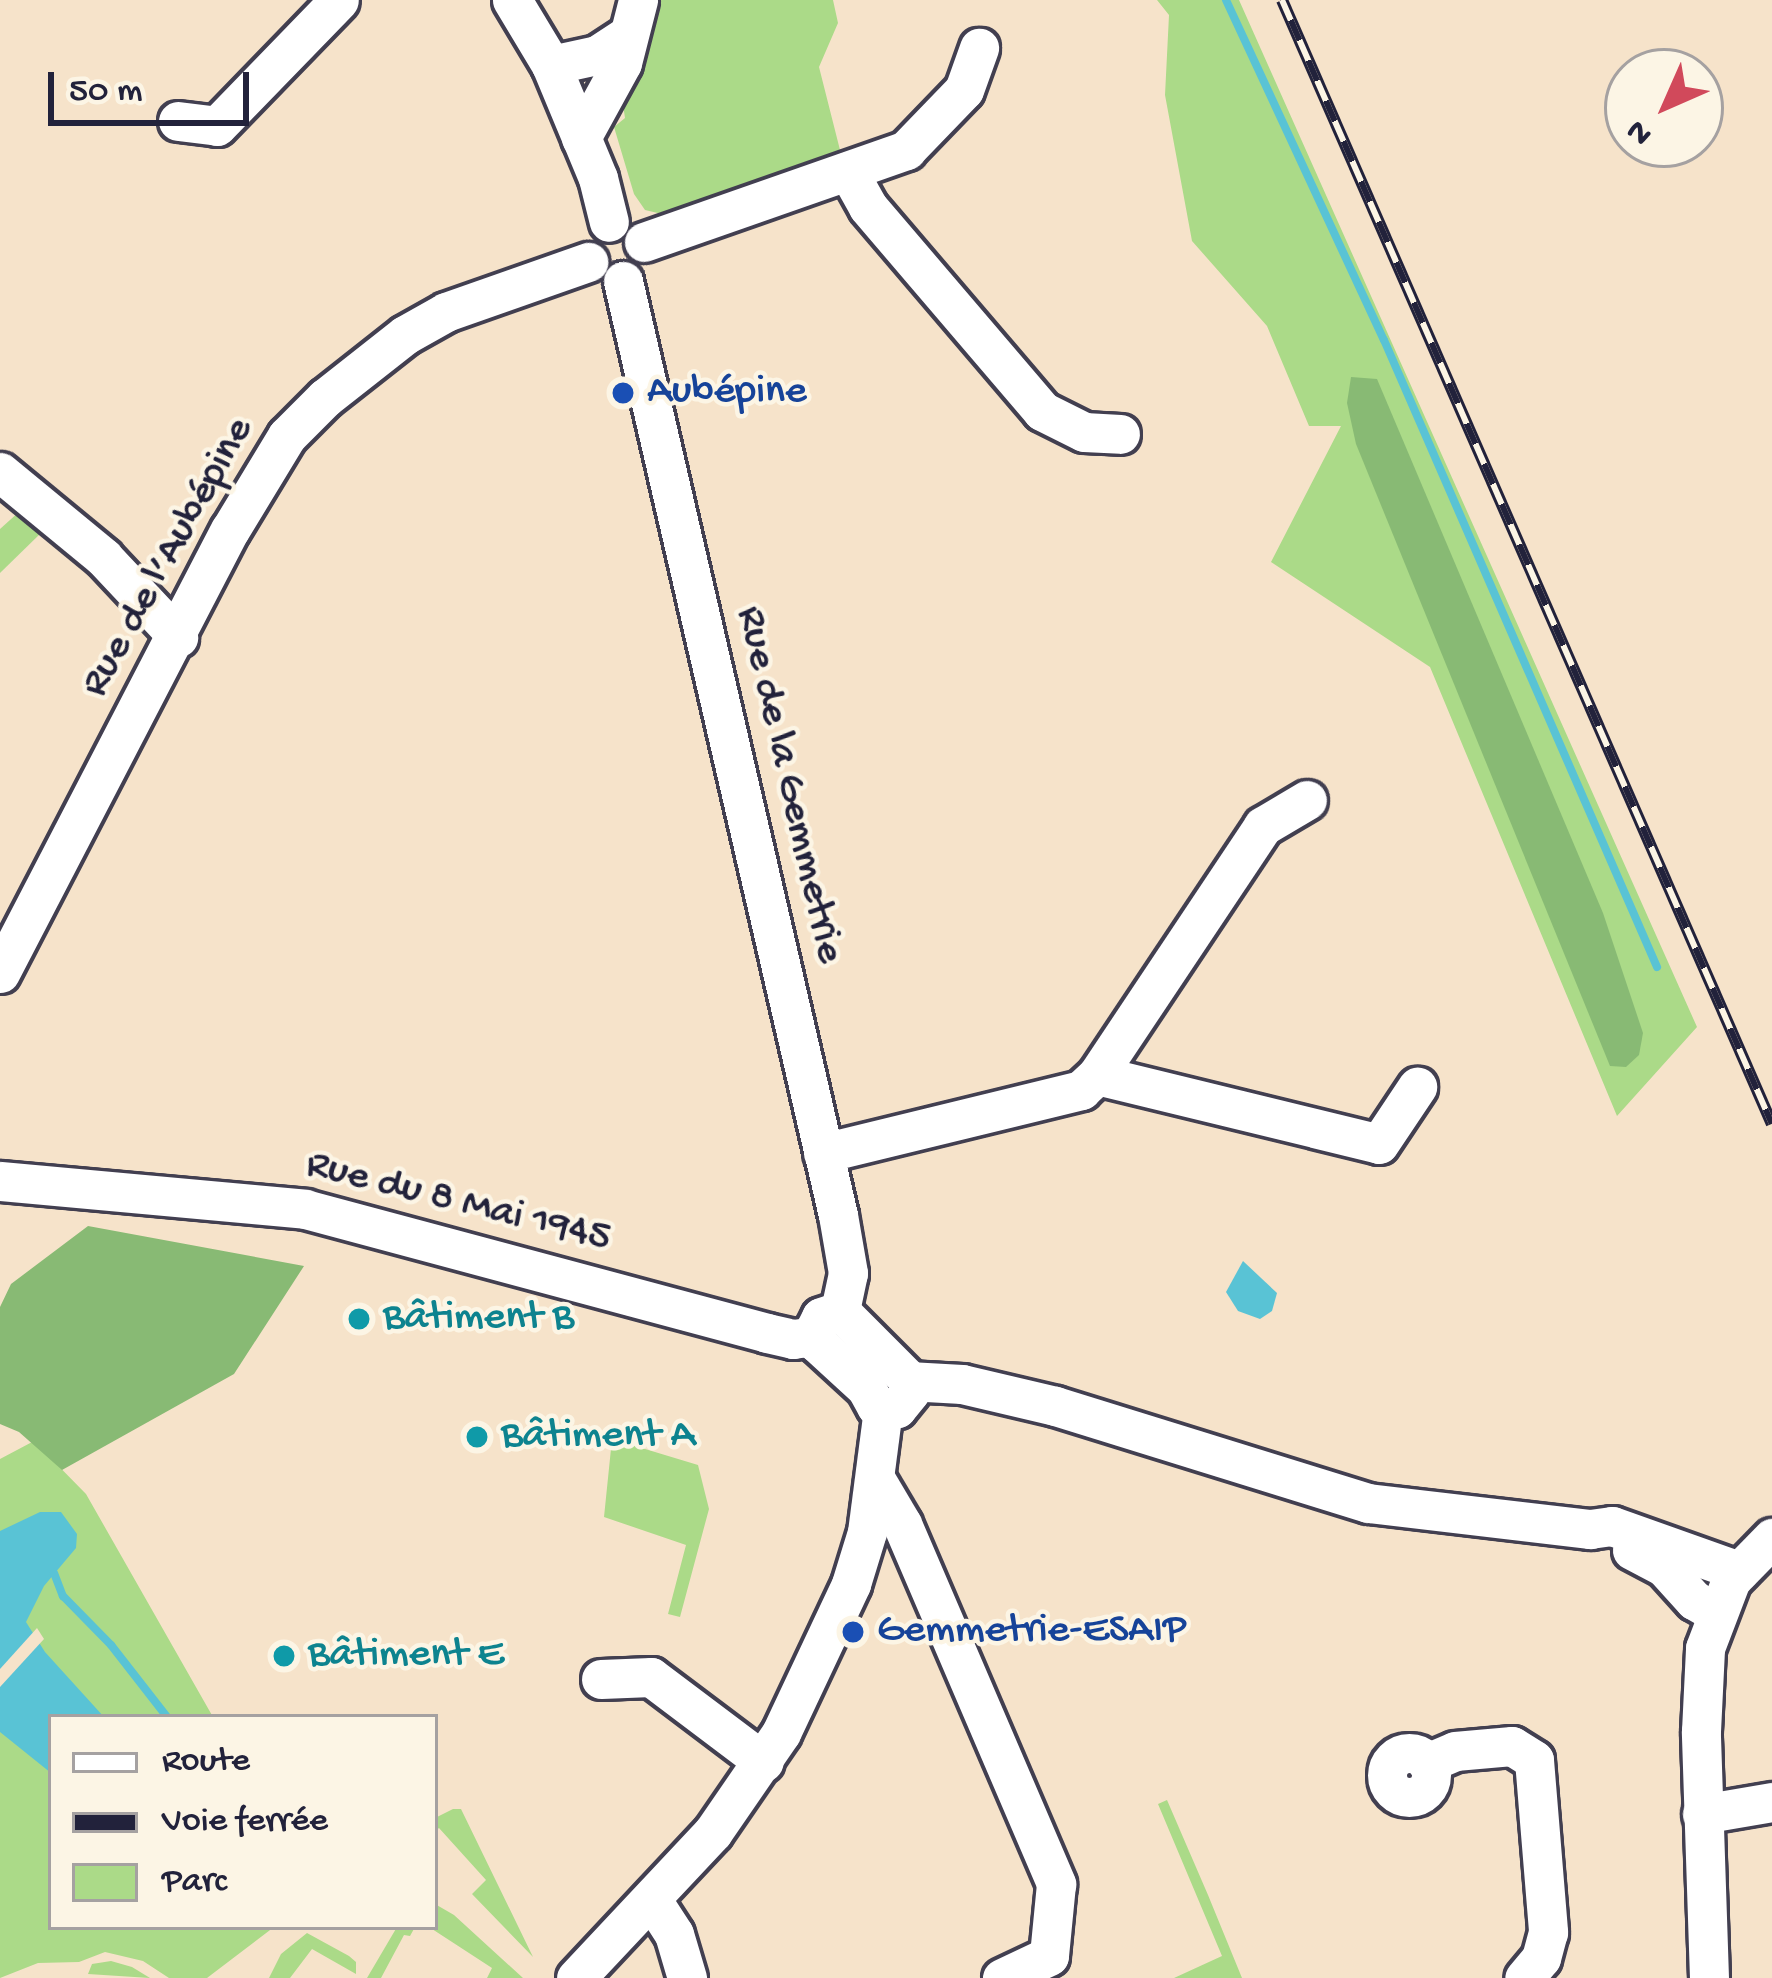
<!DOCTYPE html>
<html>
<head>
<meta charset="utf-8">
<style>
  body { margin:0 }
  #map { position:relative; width:1772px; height:1978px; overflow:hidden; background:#f6e3ca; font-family:"Gochi Hand",sans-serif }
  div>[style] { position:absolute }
  .green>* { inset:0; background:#abda88 }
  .forest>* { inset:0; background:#88ba74 }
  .water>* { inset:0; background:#59c3d5 }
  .pier>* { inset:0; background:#f6e3ca }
  .stream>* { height:8px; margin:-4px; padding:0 4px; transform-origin:4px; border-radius:4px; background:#59c3d5 }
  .roads { filter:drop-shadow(3px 0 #423f50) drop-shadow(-3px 0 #423f50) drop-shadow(0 3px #423f50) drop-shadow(0 -3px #423f50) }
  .minor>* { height:39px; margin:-19.5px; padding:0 19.5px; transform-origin:19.5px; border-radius:19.5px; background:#fff }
  .minor>.ring { margin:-19.5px; padding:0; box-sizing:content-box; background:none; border:39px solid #fff; border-radius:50% }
  .rail>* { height:12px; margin-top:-6px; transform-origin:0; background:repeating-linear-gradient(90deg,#fcf5e5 0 22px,#22223b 0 44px); box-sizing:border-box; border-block:3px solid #22223b }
  .dots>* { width:33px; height:33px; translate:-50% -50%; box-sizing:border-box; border:6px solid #fcf5e5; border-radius:50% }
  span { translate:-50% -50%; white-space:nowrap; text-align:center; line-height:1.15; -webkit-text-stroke:9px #fcf5e5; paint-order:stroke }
  .transit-label { font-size:42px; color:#164399 }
  .left { translate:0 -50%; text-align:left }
  .street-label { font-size:42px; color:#22223b }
  .culture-label { font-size:42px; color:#0d838f }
  .legend { position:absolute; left:48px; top:1714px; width:390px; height:216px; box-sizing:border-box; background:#fcf5e5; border:3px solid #a5a1a1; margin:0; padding:15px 21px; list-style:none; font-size:36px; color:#22223b }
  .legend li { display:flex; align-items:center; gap:24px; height:60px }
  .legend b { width:60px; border:3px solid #a5a1a1 }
  .north { position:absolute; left:1604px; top:48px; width:120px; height:120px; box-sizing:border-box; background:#fcf5e5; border:3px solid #a5a1a1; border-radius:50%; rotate:225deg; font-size:33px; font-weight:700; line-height:48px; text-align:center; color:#22223b }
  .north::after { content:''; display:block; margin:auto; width:42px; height:54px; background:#d1495b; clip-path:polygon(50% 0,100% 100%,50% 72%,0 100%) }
  .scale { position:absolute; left:48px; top:72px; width:201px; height:54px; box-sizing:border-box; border:6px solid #22223b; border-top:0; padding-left:15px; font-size:36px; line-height:42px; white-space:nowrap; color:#22223b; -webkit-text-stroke:9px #fcf5e5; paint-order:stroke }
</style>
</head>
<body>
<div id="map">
  <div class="green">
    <div style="clip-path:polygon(658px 0,833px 0,838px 23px,819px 67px,840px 150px,662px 214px,645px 210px,634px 194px,614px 127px,625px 118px,622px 98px)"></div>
    <div style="clip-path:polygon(1157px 0,1239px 0,1697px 1027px,1617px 1116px,1430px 667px,1271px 562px,1341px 426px,1309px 426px,1267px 326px,1192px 241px,1165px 95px,1169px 15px)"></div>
    <div style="clip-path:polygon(20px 511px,42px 532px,0 573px,0 529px)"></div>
    <div style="clip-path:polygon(612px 1439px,698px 1465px,709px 1509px,680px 1617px,668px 1614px,686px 1545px,604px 1517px)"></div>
    <div style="clip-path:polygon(34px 1441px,86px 1494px,213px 1717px,51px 1717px,51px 1927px,274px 1927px,207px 1978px,169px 1978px,143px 1961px,105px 1952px,79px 1962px,38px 1963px,0 1978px,0 1459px)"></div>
    <div style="clip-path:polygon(1167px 1800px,1208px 1895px,1242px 1978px,1174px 1978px,1222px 1956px,1158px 1804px)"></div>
    <div style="clip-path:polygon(453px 1809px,461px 1809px,533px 1957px,472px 1894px,486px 1880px,439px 1828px,435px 1831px,435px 1818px)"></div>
    <div style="clip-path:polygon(435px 1904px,454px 1915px,523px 1978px,487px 1978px,492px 1968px,429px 1927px,435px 1927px)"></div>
    <div style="clip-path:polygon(397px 1927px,415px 1927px,410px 1936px,404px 1935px,381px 1978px,367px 1978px)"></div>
    <div style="clip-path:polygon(307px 1933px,349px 1956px,356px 1962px,356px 1974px,312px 1949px,290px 1978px,269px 1978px,281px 1954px)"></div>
    <div style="clip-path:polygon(111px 1961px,132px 1967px,150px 1978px,88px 1974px,92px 1964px)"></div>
  </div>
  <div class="forest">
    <div style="clip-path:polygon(1351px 377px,1377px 379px,1603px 913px,1643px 1033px,1639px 1055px,1626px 1067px,1610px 1066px,1356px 444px,1347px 403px)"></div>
    <div style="clip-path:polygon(88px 1226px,304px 1266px,234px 1374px,62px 1470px,19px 1432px,0 1424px,0 1307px,11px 1284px)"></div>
  </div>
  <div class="water">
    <div style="clip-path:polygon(1243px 1261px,1277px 1293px,1272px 1311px,1260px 1319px,1238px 1311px,1226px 1292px)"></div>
    <div style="clip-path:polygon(40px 1512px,61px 1512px,77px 1534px,76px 1548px,44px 1586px,26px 1622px,45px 1652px,104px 1717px,51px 1717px,51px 1773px,0 1732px,0 1531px)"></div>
  </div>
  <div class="pier">
    <div style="clip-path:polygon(37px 1628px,44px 1639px,0 1687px,0 1669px)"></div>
  </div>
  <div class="stream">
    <div style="left:1226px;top:0;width:375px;rotate:65.1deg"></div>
    <div style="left:1384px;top:340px;width:684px;rotate:66.47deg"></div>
    <div style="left:54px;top:1573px;width:25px;rotate:69deg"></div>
    <div style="left:63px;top:1596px;width:69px;rotate:45.6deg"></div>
    <div style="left:111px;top:1645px;width:91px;rotate:52.1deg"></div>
  </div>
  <div class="roads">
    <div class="minor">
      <div style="left:512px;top:0;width:76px;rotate:59deg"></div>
      <div style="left:551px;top:65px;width:122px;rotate:67.4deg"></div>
      <div style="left:598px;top:178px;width:45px;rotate:76deg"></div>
      <div style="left:551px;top:65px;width:47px;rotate:-12.3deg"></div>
      <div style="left:597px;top:55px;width:35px;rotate:-33deg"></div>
      <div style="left:178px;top:121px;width:39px;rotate:7deg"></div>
      <div style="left:217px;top:126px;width:175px;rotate:-45.9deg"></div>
      <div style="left:581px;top:138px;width:85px;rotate:-61.3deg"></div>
      <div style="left:622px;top:63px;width:65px;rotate:-75.7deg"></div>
      <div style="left:848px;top:171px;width:41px;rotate:60.9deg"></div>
      <div style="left:868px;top:207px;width:268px;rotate:49.5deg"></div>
      <div style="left:1042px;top:411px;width:47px;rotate:26.6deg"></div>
      <div style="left:1084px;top:432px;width:36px;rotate:3deg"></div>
      <div style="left:644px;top:242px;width:278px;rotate:-19.3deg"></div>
      <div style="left:906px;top:150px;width:83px;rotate:-46deg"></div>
      <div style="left:964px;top:90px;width:45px;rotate:-70.3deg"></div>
      <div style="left:623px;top:281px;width:958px;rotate:77.04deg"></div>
      <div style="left:838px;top:1215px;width:59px;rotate:80.2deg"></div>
      <div style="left:848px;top:1273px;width:39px;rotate:102deg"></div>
      <div style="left:0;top:472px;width:134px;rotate:39.5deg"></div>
      <div style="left:103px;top:557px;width:110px;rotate:46.8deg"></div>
      <div style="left:0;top:973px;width:499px;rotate:-62.6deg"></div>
      <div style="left:230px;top:530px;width:110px;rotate:-58.8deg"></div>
      <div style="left:287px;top:436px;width:54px;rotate:-45deg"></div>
      <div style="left:325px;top:398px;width:102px;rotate:-38.2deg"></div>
      <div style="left:405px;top:335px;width:47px;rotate:-29.3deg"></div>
      <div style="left:446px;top:312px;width:151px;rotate:-19.4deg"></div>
      <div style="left:1097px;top:1075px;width:290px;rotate:13.7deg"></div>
      <div style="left:1379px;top:1144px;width:69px;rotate:-56.3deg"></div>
      <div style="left:823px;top:1153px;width:266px;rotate:-13.7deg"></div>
      <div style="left:1081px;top:1090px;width:22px;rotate:-43deg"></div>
      <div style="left:1097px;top:1075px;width:299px;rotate:-56.3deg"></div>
      <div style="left:1263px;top:826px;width:51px;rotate:-30.6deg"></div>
      <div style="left:0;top:1181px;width:306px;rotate:5.2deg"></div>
      <div style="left:305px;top:1209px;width:478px;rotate:15deg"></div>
      <div style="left:767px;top:1333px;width:27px;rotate:13deg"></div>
      <div style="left:793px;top:1339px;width:22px;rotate:-8deg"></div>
      <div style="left:840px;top:1311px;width:95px;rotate:45deg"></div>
      <div style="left:907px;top:1378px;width:14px;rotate:78deg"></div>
      <div style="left:910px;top:1392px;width:21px;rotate:129deg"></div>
      <div style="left:897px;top:1408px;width:21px;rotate:-175deg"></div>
      <div style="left:876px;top:1406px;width:21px;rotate:-119deg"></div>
      <div style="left:866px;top:1388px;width:67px;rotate:-137.4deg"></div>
      <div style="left:817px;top:1343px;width:14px;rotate:-98deg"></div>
      <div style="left:815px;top:1329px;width:13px;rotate:-63deg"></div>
      <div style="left:821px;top:1317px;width:20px;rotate:-18deg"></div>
      <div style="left:908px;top:1381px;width:54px;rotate:3.2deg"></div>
      <div style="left:962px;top:1384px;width:96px;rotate:13.3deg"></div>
      <div style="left:1055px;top:1406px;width:328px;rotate:17.2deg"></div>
      <div style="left:1368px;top:1503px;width:224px;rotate:6.7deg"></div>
      <div style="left:1590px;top:1529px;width:22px;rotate:-8deg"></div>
      <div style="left:1612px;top:1526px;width:135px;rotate:19.5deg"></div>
      <div style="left:876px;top:1480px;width:51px;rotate:59.4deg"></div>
      <div style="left:902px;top:1524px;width:392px;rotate:66.8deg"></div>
      <div style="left:1056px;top:1884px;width:72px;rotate:95.6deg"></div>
      <div style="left:1049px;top:1956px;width:52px;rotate:154.9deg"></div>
      <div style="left:1632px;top:1550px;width:36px;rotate:28deg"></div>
      <div style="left:1664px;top:1567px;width:45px;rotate:47.7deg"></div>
      <div style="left:1694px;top:1600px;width:24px;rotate:30deg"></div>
      <div style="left:601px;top:1679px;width:50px;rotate:-2.3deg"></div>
      <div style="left:651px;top:1677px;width:141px;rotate:37deg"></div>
      <div class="ring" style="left:1387px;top:1753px;width:5px;height:5px"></div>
      <div style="left:1427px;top:1763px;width:30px;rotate:-23deg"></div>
      <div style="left:1455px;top:1751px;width:57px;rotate:-5deg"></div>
      <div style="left:1512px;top:1746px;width:26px;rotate:32deg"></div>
      <div style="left:1534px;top:1760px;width:173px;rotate:85.3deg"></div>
      <div style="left:1548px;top:1932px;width:27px;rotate:105deg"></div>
      <div style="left:1541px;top:1958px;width:26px;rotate:130deg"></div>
      <div style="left:1702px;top:1814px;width:71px;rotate:-9.7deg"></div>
      <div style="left:652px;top:1900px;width:40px;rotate:57.1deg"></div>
      <div style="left:674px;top:1934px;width:46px;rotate:73.5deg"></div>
      <div style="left:576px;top:1978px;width:200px;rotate:-46.8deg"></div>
      <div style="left:713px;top:1832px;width:120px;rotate:-55.5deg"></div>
      <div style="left:781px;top:1733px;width:165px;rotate:-64.8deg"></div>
      <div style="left:851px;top:1584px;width:54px;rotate:-72.9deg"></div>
      <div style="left:867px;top:1532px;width:124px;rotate:-82.6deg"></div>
      <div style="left:1709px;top:1978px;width:247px;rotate:-91.9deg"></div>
      <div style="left:1701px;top:1731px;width:83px;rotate:-87.2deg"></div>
      <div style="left:1705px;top:1648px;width:73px;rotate:-69.1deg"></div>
      <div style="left:1731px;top:1580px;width:59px;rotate:-45.7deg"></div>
    </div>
  </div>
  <div class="rail">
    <div style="left:1282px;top:0;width:1226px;rotate:66.45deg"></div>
  </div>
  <div class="dots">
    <div style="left:623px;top:393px;background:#1a4fb4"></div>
    <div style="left:359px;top:1319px;background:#0f9aa8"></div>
    <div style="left:477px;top:1437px;background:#0f9aa8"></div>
    <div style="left:853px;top:1632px;background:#1a4fb4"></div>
    <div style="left:284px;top:1656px;background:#0f9aa8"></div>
  </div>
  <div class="transit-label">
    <span class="left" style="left:647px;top:393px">Aubépine</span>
    <span class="left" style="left:877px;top:1632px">Gemmetrie-ESAIP</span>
  </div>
  <div class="street-label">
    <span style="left:169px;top:558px;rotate:-61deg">Rue de l’Aubépine</span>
    <span style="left:788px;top:785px;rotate:77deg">Rue de la Gemmetrie</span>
    <span style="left:458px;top:1203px;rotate:14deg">Rue du 8 Mai 1945</span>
  </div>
  <div class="culture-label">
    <span class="left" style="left:383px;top:1319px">Bâtiment B</span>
    <span class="left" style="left:501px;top:1437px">Bâtiment A</span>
    <span class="left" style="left:308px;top:1656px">Bâtiment E</span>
  </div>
  <ul class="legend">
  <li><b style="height:15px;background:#fff"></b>Route</li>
  <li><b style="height:15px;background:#22223b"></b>Voie ferrée</li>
  <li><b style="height:33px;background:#abda88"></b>Parc</li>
  </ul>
  <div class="north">N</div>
  <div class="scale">50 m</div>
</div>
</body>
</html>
